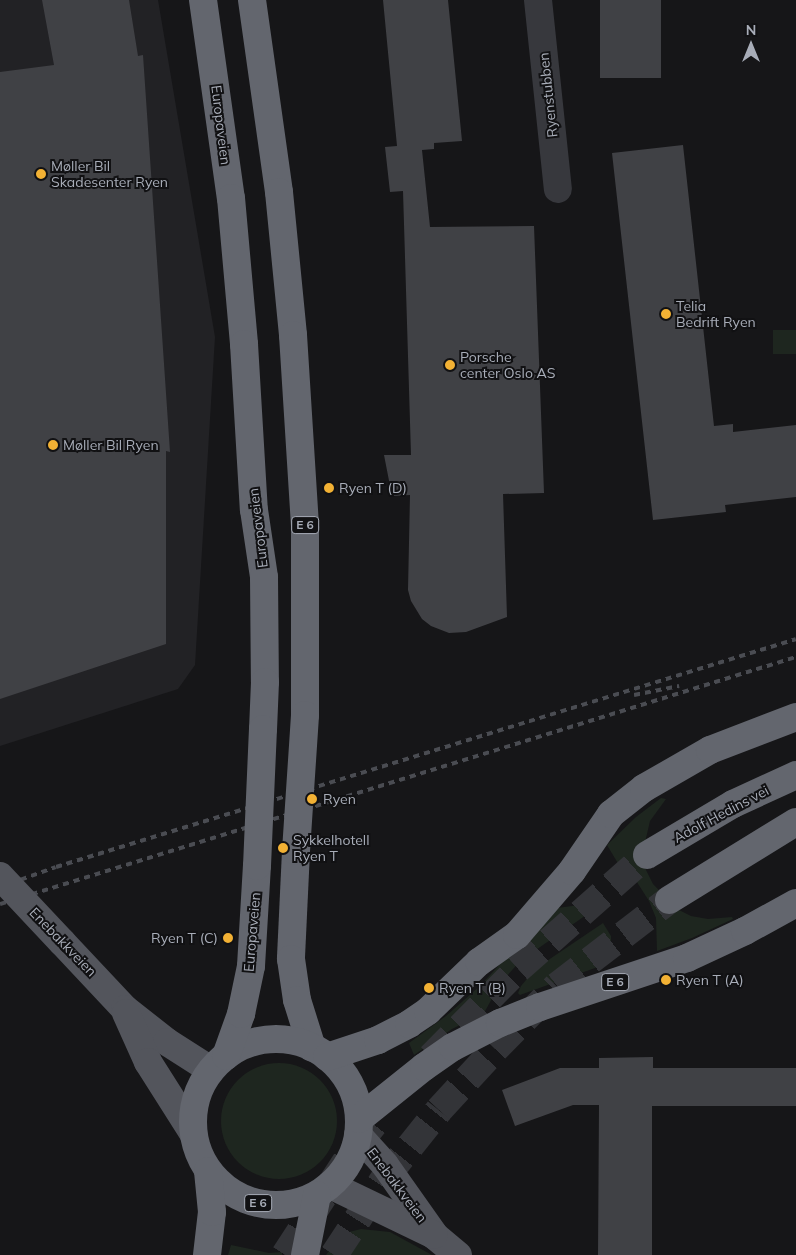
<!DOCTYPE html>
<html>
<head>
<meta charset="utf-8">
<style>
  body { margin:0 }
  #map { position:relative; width:796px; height:1255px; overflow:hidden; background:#161618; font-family:Mulish,sans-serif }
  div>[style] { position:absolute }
  .built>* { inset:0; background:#222225 }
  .green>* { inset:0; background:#1e261f; transform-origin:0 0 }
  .round { border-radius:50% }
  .building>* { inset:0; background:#404145; transform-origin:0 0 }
  .highway-tunnel>* { height:28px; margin-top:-14px; transform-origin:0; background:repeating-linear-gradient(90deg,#333438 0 28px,transparent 0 42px) }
  .minor>* { height:28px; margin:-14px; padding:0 14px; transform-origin:14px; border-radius:14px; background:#37383d }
  .major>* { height:28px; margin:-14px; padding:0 14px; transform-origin:14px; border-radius:14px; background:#53555c }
  .highway>* { height:28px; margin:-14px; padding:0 14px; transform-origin:14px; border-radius:14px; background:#63666e }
  .highway>.ring { margin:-14px; padding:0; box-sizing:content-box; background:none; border:28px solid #63666e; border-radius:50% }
  .rail>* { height:4px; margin-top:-2px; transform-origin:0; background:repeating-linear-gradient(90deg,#4a4c52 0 6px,transparent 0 11px) }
  .major-bridge>* { height:28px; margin:-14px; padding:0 14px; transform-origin:14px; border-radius:14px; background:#53555c }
  .highway-bridge>* { height:28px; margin:-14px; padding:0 14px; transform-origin:14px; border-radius:14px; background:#63666e }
  .dots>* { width:14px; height:14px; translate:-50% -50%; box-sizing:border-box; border:2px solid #111113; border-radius:50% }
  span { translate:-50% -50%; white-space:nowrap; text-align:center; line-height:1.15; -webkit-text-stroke:4px #111113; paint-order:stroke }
  .shield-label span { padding:1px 4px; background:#111113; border:1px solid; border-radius:4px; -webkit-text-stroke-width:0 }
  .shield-label { font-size:12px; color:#a8adb8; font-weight:700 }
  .street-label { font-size:14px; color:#a8adb8 }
  .poi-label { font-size:14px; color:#a8adb8 }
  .left { translate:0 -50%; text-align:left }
  .right { translate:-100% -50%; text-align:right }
  .north { position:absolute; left:726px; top:20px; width:50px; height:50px; -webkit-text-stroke:4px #111113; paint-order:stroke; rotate:0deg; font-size:14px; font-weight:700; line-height:20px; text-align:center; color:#a8adb8 }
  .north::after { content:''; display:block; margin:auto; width:18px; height:22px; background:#a8adb8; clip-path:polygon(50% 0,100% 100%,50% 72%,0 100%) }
</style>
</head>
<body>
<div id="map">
  <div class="built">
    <div style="clip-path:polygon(0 0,158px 0,215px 337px,195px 665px,178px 689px,0 746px)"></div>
  </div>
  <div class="green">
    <div style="left:796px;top:330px;width:24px;height:23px;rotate:90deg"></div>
    <div style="clip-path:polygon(661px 798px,666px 799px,650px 821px,643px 851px,646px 870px,653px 884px,677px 909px,691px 916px,708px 919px,732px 917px,733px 919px,692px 938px,657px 951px,656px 918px,649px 901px,635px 879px,619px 865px,607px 845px,636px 817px)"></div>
    <div style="clip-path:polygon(579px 905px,592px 911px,520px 961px,500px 984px,484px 1013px,452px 1029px,414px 1055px,409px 1043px,446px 1016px,481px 985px,550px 909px)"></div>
    <div style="clip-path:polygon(603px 923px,611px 936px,611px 954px,606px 961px,595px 968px,520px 995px,518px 993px,521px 986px,535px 969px)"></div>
    <div class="round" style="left:221px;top:1063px;width:116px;height:116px"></div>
    <div style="clip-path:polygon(361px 1229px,390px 1232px,432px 1255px,326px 1255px,338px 1238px,345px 1233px)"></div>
    <div style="clip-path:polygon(231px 1245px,269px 1253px,282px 1252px,282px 1255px,228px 1255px)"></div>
  </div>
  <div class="building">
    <div style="clip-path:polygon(42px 0,129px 0,138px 56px,143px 55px,170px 452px,166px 451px,166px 644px,0 699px,0 72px,54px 65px)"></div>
    <div style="clip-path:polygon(383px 0,448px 0,462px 141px,434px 143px,434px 149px,422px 150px,430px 227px,534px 226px,544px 493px,503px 494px,507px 617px,466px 632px,449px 633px,431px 626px,422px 619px,411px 601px,408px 590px,410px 495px,392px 496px,384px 455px,411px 455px,403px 191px,390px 192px,385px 147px,397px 146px)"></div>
    <div style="left:600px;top:0;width:61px;height:78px"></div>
    <div style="clip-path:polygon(683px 145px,714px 426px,733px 424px,733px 432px,796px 425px,796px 497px,725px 505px,726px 512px,653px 520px,612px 153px)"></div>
    <div style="clip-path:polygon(653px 1057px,653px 1068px,796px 1068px,796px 1106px,652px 1106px,652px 1255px,598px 1255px,599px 1105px,573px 1105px,515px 1126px,502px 1090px,560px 1068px,599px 1068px,599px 1058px)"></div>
  </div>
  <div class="highway-tunnel">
    <div style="left:431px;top:1057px;width:124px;rotate:-45.3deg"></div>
    <div style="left:518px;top:969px;width:172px;rotate:-41.5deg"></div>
    <div style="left:285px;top:1255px;width:130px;rotate:-56.9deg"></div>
    <div style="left:356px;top:1146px;width:33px;rotate:-51deg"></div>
    <div style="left:334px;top:1255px;width:91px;rotate:-56.7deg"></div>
    <div style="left:384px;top:1179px;width:88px;rotate:-51.4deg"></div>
    <div style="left:439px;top:1110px;width:83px;rotate:-47.4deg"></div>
    <div style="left:495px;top:1049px;width:88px;rotate:-45.5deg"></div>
    <div style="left:557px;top:986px;width:141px;rotate:-37.5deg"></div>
  </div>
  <div class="minor">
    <div style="left:538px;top:0;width:190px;rotate:84deg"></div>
  </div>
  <div class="major">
    <div style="left:62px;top:942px;width:92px;rotate:46.8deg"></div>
    <div style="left:125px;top:1009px;width:53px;rotate:38.2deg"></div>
    <div style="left:167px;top:1042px;width:52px;rotate:32.5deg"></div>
    <div style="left:126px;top:1013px;width:54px;rotate:65.8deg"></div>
    <div style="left:148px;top:1062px;width:84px;rotate:57.6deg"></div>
    <div style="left:358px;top:1135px;width:40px;rotate:48deg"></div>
    <div style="left:385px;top:1165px;width:87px;rotate:54.8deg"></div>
    <div style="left:435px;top:1236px;width:30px;rotate:40deg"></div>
    <div style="left:330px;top:1185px;width:115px;rotate:25.7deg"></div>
  </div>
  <div class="highway">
    <div style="left:203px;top:0;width:200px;rotate:82deg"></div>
    <div style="left:231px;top:198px;width:147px;rotate:84.9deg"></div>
    <div style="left:244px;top:344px;width:166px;rotate:86.6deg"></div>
    <div style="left:254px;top:510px;width:68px;rotate:81.5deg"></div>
    <div style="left:264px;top:577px;width:105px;rotate:89.5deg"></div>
    <div style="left:265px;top:682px;width:47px;rotate:92.4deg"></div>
    <div style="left:252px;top:0;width:194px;rotate:82deg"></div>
    <div style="left:279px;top:192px;width:144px;rotate:84.4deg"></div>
    <div style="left:293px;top:335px;width:193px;rotate:86.4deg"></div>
    <div style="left:305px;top:528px;width:187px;rotate:90deg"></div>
    <div style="left:296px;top:851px;width:108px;rotate:92.7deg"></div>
    <div style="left:291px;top:959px;width:41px;rotate:81.7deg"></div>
    <div style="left:297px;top:1000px;width:50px;rotate:72.6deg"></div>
    <div style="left:647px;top:855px;width:100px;rotate:-30.7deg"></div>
    <div style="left:733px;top:804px;width:69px;rotate:-24.7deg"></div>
    <div style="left:669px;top:900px;width:149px;rotate:-31.6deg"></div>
    <div class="ring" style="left:193px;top:1039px;width:138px;height:138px"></div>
    <div style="left:226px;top:1056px;width:45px;rotate:-70.3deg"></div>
    <div style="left:241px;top:1014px;width:49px;rotate:-78.2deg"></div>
    <div style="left:251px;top:966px;width:100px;rotate:-86.6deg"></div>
    <div style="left:327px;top:1057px;width:54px;rotate:-18.4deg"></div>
    <div style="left:378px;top:1040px;width:35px;rotate:-27deg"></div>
    <div style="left:409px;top:1024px;width:23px;rotate:-34deg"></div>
    <div style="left:428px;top:1011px;width:71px;rotate:-43.9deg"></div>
    <div style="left:479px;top:962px;width:47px;rotate:-35.4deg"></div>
    <div style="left:517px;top:935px;width:84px;rotate:-49.3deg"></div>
    <div style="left:572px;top:871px;width:69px;rotate:-55.6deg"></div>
    <div style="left:611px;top:814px;width:42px;rotate:-38.2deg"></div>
    <div style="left:644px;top:788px;width:76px;rotate:-29.9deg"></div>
    <div style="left:710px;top:750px;width:92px;rotate:-21deg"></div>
    <div style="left:359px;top:1119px;width:83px;rotate:-38.7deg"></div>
    <div style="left:424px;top:1067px;width:35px;rotate:-35deg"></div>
    <div style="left:453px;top:1047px;width:53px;rotate:-27.1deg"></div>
    <div style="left:500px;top:1023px;width:43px;rotate:-21.8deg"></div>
    <div style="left:540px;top:1007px;width:155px;rotate:-18.4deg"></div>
    <div style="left:687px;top:958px;width:64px;rotate:-25deg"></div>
    <div style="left:745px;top:931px;width:58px;rotate:-28.8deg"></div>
    <div style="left:207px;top:1255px;width:43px;rotate:-83.4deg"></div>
    <div style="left:212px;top:1212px;width:41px;rotate:-95.6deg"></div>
    <div style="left:305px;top:1255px;width:61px;rotate:-78.7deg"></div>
  </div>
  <div class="rail">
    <div style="left:634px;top:695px;width:46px;rotate:-11.3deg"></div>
    <div style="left:0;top:887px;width:59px;rotate:-19.7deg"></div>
    <div style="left:56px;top:867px;width:774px;rotate:-17.12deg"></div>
    <div style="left:0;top:904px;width:833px;rotate:-17.24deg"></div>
  </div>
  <div class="major-bridge">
    <div style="left:0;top:876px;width:91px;rotate:46.8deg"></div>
  </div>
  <div class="highway-bridge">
    <div style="left:296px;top:851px;width:136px;rotate:-86.2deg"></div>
    <div style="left:257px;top:866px;width:137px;rotate:-87.5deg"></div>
  </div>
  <div class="dots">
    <div style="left:41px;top:174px;background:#f2b134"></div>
    <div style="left:666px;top:314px;background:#f2b134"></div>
    <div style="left:450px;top:365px;background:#f2b134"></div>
    <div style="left:53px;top:445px;background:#f2b134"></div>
    <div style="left:329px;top:488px;background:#f2b134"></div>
    <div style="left:312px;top:799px;background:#f2b134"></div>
    <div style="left:283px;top:848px;background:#f2b134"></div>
    <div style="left:228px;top:938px;background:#f2b134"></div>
    <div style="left:666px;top:980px;background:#f2b134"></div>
    <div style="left:429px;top:988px;background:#f2b134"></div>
  </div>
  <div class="shield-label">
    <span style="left:305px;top:525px">E 6</span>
    <span style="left:615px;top:982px">E 6</span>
    <span style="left:258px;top:1203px">E 6</span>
  </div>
  <div class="street-label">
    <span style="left:548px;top:95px;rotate:-96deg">Ryenstubben</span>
    <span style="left:221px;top:125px;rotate:83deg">Europaveien</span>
    <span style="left:258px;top:528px;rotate:-97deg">Europaveien</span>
    <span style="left:721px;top:814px;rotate:-28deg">Adolf Hedins vei</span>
    <span style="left:252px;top:932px;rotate:-85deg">Europaveien</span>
    <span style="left:63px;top:942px;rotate:46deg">Enebakkveien</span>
    <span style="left:397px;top:1185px;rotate:53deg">Enebakkveien</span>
  </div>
  <div class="poi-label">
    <span class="left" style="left:51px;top:174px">Møller Bil<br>Skadesenter Ryen</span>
    <span class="left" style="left:676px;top:314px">Telia<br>Bedrift Ryen</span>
    <span class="left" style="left:460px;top:365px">Porsche<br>center Oslo AS</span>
    <span class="left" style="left:63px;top:445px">Møller Bil Ryen</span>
    <span class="left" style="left:339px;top:488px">Ryen T (D)</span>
    <span class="left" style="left:323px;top:799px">Ryen</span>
    <span class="left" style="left:293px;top:848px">Sykkelhotell<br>Ryen T</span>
    <span class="right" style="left:218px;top:938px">Ryen T (C)</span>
    <span class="left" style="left:676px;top:980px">Ryen T (A)</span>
    <span class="left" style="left:439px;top:988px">Ryen T (B)</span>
  </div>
  <div class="north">N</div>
</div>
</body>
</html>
